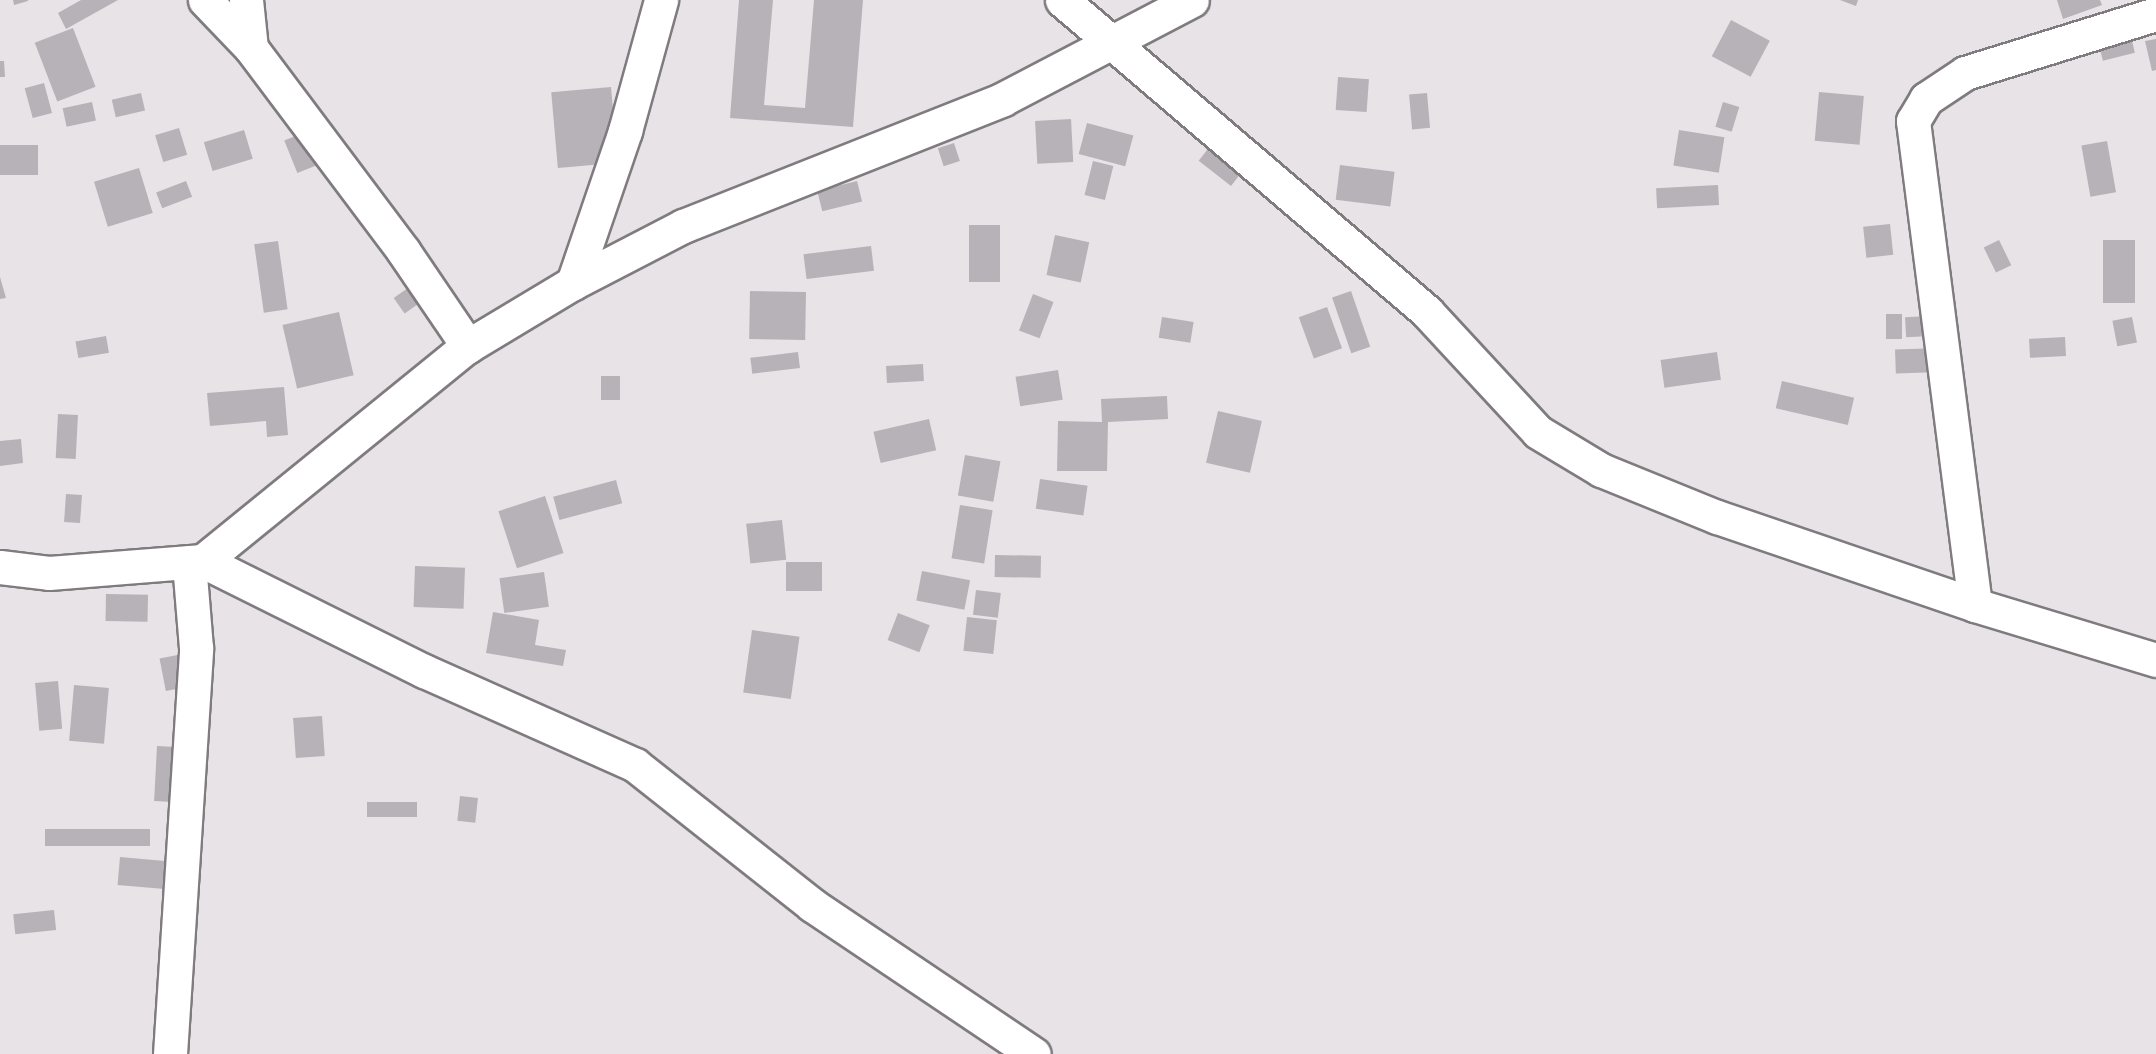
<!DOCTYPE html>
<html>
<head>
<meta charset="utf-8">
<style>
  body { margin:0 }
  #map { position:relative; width:2156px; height:1054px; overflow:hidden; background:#e7e3e7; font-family:"Fira Sans",sans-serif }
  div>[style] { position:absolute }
  .building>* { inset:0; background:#b6b2b7; transform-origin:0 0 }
  .roads { filter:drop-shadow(2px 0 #7f7b7f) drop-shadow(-2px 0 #7f7b7f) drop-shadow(0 2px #7f7b7f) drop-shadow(0 -2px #7f7b7f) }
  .street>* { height:33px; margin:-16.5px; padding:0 16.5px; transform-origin:16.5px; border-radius:16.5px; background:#fff }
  span { translate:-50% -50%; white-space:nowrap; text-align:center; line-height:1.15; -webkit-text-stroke:4.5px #e7e3e7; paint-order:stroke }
</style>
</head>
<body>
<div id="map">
  <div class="building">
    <div style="clip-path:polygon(13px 0,28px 0,28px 1px,14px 5px)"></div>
    <div style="clip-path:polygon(81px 0,118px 0,66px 29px,58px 13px)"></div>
    <div style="clip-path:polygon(739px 0,773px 0,764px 105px,805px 108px,814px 0,863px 0,853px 127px,730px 118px)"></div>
    <div style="clip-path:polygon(1840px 0,1858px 0,1856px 6px)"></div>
    <div style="clip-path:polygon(2057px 0,2100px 0,2102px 5px,2063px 19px)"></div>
    <div style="left:1731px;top:20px;width:44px;height:41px;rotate:28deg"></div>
    <div style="left:73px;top:28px;width:63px;height:41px;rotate:69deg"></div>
    <div style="clip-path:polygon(2156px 39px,2156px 70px,2152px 71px,2145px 41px)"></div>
    <div style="left:2132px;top:41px;width:12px;height:33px;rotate:76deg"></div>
    <div style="clip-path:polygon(0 61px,4px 61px,5px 77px,0 77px)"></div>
    <div style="left:1338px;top:77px;width:31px;height:33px;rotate:4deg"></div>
    <div style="left:44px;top:83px;width:31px;height:20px;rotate:75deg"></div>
    <div style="left:611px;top:87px;width:76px;height:60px;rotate:85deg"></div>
    <div style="left:1819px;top:92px;width:45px;height:49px;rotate:5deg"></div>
    <div style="left:141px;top:93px;width:18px;height:30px;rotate:77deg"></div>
    <div style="left:1427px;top:93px;width:35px;height:18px;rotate:85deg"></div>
    <div style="left:92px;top:102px;width:19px;height:30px;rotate:78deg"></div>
    <div style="left:1723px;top:102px;width:17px;height:26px;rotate:17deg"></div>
    <div style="left:1071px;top:119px;width:43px;height:36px;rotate:87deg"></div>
    <div style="left:1087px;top:123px;width:48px;height:32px;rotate:15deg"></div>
    <div style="left:179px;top:128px;width:28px;height:25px;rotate:73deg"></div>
    <div style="left:313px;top:129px;width:35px;height:31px;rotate:68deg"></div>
    <div style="left:244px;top:130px;width:30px;height:42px;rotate:73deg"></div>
    <div style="left:1679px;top:130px;width:46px;height:36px;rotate:9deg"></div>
    <div style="left:2107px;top:141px;width:52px;height:26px;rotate:80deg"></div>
    <div style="left:954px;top:143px;width:19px;height:17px;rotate:72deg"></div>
    <div style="left:38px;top:145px;width:30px;height:38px;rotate:90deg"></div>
    <div style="left:1211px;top:145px;width:41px;height:20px;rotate:38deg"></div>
    <div style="left:1093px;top:161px;width:21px;height:35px;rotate:14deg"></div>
    <div style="left:1340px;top:165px;width:55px;height:35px;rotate:7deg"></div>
    <div style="left:139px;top:168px;width:47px;height:47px;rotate:73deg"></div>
    <div style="left:186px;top:181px;width:17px;height:32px;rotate:69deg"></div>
    <div style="left:857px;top:181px;width:21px;height:41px;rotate:76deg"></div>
    <div style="left:1718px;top:185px;width:20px;height:62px;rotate:87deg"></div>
    <div style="left:1890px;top:224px;width:31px;height:27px;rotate:84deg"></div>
    <div style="left:969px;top:225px;width:31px;height:57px"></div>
    <div style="left:1055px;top:235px;width:35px;height:41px;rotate:12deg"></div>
    <div style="left:1999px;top:240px;width:28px;height:17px;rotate:64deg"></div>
    <div style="left:2103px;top:240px;width:32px;height:63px"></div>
    <div style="left:278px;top:241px;width:69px;height:24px;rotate:82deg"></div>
    <div style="left:871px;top:246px;width:25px;height:68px;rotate:83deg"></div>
    <div style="clip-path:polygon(0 277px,6px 298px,0 299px)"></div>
    <div style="left:415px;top:283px;width:19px;height:26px;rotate:55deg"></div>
    <div style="left:750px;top:291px;width:56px;height:48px;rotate:1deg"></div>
    <div style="left:1351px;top:291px;width:59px;height:20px;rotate:71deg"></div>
    <div style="left:1033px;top:294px;width:22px;height:39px;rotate:21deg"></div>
    <div style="left:1327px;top:307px;width:44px;height:30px;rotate:70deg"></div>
    <div style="left:339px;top:312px;width:65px;height:58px;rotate:77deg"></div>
    <div style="left:1886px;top:314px;width:16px;height:25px"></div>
    <div style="left:1948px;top:315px;width:20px;height:43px;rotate:87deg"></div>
    <div style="left:1162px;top:317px;width:32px;height:21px;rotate:9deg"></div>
    <div style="left:2132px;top:317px;width:26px;height:20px;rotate:79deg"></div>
    <div style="left:106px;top:336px;width:17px;height:31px;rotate:80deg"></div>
    <div style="left:2065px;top:337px;width:19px;height:36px;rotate:87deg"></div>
    <div style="left:1940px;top:348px;width:24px;height:45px;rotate:88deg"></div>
    <div style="left:798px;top:352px;width:16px;height:48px;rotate:83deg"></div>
    <div style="left:1717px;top:352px;width:28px;height:57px;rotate:82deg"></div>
    <div style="left:923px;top:364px;width:17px;height:37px;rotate:87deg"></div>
    <div style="left:1058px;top:370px;width:30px;height:43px;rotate:81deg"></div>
    <div style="left:601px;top:376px;width:19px;height:24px"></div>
    <div style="left:1782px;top:381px;width:74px;height:28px;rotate:13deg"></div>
    <div style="clip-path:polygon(284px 387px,288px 435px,267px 437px,266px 421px,210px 426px,207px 393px)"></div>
    <div style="clip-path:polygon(1167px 396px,1168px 419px,1108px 422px,1107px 471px,1057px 471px,1058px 421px,1102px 422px,1101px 399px)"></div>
    <div style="left:1218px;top:411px;width:45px;height:53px;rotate:13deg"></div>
    <div style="left:58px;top:414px;width:20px;height:44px;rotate:3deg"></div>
    <div style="left:929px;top:419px;width:32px;height:57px;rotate:77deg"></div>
    <div style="clip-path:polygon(21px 439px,23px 463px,0 466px,0 441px)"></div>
    <div style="left:965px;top:455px;width:36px;height:41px;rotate:10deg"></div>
    <div style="left:1040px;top:479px;width:48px;height:30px;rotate:8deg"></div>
    <div style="left:616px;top:480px;width:24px;height:65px;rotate:75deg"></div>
    <div style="left:66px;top:494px;width:16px;height:28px;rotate:4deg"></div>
    <div style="left:545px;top:496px;width:60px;height:49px;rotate:72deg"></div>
    <div style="left:960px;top:505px;width:33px;height:54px;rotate:9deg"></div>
    <div style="left:782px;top:520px;width:40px;height:36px;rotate:84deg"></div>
    <div style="left:995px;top:555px;width:46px;height:22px;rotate:1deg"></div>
    <div style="left:786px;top:562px;width:36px;height:29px"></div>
    <div style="left:415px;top:566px;width:50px;height:41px;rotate:2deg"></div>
    <div style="left:922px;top:571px;width:49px;height:30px;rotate:11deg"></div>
    <div style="left:544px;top:572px;width:35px;height:45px;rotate:82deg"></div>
    <div style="left:976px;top:590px;width:25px;height:25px;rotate:7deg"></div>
    <div style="left:106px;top:594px;width:42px;height:27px;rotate:1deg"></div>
    <div style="clip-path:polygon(493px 612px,539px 620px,535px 645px,566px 650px,563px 666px,486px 653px)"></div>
    <div style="left:898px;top:613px;width:34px;height:29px;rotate:21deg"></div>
    <div style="left:967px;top:617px;width:30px;height:34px;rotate:6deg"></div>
    <div style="left:752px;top:630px;width:48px;height:63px;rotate:8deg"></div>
    <div style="left:188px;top:653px;width:33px;height:29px;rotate:79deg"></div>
    <div style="left:58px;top:681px;width:48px;height:23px;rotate:85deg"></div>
    <div style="left:74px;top:685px;width:35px;height:56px;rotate:5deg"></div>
    <div style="left:322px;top:716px;width:40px;height:29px;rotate:86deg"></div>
    <div style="left:157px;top:746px;width:33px;height:55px;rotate:3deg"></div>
    <div style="left:460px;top:796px;width:18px;height:25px;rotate:6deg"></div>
    <div style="left:367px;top:802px;width:50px;height:15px"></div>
    <div style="left:150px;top:829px;width:17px;height:105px;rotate:90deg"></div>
    <div style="left:120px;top:857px;width:59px;height:28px;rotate:5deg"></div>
    <div style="left:54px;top:910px;width:20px;height:41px;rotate:84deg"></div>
  </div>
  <div class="roads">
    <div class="street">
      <div style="left:205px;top:0;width:66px;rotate:46.2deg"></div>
      <div style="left:251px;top:48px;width:255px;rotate:53.1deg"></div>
      <div style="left:404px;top:252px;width:114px;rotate:55.8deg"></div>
      <div style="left:246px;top:0;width:48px;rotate:84.1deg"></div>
      <div style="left:1062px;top:0;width:480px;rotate:40.5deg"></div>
      <div style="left:1427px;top:312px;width:163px;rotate:47.2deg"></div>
      <div style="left:1538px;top:432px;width:74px;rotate:31.1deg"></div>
      <div style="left:1601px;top:470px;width:125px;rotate:22.1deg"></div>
      <div style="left:1717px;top:517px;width:273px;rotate:18.8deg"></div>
      <div style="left:1975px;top:605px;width:189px;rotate:16.9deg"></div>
      <div style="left:573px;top:283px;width:161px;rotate:-71.1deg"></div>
      <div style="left:625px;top:131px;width:136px;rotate:-74.6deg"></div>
      <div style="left:203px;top:561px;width:247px;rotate:26.5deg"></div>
      <div style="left:424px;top:671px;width:231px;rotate:24deg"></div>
      <div style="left:635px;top:765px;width:226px;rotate:38.3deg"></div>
      <div style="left:812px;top:905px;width:267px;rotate:33.9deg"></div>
      <div style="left:0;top:567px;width:49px;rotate:7deg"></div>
      <div style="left:49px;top:573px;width:154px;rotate:-4.5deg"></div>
      <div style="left:203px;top:561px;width:341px;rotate:-39.1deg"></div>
      <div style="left:468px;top:346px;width:122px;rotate:-31deg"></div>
      <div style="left:573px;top:283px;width:124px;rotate:-27.4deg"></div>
      <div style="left:683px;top:226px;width:344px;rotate:-21.6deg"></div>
      <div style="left:1003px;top:99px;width:213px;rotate:-27.6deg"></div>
      <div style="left:1975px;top:605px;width:488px;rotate:-97.3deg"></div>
      <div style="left:1913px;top:121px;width:26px;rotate:-59deg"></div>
      <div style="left:1926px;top:99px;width:47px;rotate:-33.7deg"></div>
      <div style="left:1965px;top:73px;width:200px;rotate:-17.2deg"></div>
      <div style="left:170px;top:1054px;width:407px;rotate:-86.3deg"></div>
      <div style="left:196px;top:648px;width:86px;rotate:-94.7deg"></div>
    </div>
  </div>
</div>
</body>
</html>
